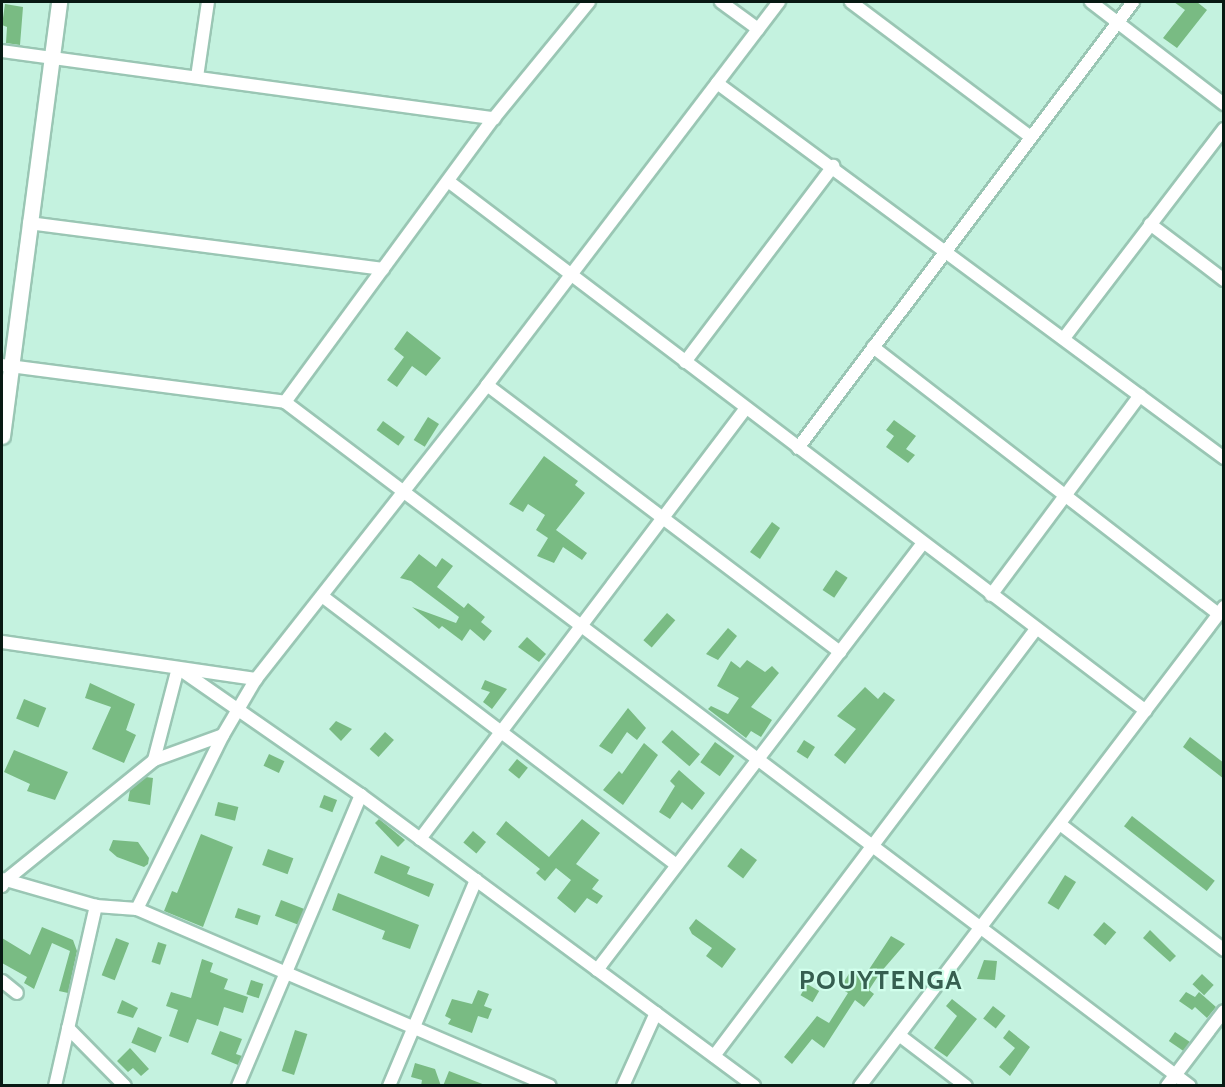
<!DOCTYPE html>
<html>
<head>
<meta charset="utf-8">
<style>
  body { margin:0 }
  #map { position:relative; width:1225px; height:1087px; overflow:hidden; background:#c4f2df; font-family:Cabin,sans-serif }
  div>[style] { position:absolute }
  .building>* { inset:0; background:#79bb83; transform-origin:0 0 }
  .roads { filter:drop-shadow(2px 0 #9ac6b4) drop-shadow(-2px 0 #9ac6b4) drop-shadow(0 2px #9ac6b4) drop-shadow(0 -2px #9ac6b4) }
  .minor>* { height:12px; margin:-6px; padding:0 6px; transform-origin:6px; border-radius:6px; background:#fff }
  .major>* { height:15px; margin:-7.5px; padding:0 7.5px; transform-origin:7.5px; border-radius:7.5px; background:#fff }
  span { translate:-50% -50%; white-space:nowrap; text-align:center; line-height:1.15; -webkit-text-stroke:4.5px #d1ffec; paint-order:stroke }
  .district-label { font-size:26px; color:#365f50; font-weight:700; letter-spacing:1.5px }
  .frame { position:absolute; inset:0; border:3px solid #081913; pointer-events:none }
</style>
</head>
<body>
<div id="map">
  <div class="building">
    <div style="clip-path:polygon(1174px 2px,1197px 2px,1207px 10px,1177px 48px,1163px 38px,1185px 10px)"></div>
    <div style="clip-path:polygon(5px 4px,23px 7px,20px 45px,6px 43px,7px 27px,2px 25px)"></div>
    <div style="clip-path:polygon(407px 331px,441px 358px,426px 376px,412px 366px,397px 387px,387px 380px,404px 357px,394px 349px)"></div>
    <div style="left:428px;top:417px;width:13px;height:27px;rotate:32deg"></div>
    <div style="clip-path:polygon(894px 420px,916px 436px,906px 449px,915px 455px,908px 463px,886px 447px,894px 436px,886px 430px)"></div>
    <div style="left:383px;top:421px;width:27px;height:11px;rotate:36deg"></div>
    <div style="clip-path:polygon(544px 456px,578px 481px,575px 485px,585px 493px,556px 530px,587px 553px,582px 560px,563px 547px,554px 563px,537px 556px,548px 538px,536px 530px,545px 515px,528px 504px,523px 512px,509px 504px)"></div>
    <div style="clip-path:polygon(772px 522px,780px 528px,760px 559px,750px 552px)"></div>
    <div style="clip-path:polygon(419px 554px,436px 567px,442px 558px,453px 566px,437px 587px,464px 608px,468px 603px,485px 617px,481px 622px,492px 631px,484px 641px,470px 629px,462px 641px,442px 626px,439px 629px,412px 607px,456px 623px,459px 617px,411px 581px,400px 578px)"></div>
    <div style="left:836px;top:570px;width:14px;height:24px;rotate:34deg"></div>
    <div style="left:667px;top:613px;width:11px;height:36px;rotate:41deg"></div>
    <div style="clip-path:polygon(728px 628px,737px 636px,718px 660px,706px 654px)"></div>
    <div style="clip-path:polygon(527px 637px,546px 654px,539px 662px,518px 647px)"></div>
    <div style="clip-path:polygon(747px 660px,765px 672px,772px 666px,779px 673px,751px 707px,772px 720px,761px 737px,751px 731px,746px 738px,708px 709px,711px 706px,728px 714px,739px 698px,717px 686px,731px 661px,740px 668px)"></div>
    <div style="clip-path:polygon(485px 680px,507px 689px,492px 709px,483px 702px,490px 692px,481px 689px)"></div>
    <div style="clip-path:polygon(90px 683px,135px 704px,126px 730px,136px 735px,124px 763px,92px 749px,111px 707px,85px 698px)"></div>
    <div style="clip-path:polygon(865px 687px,878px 699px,884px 692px,895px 700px,845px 764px,834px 755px,856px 729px,837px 716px)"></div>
    <div style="left:24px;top:699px;width:24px;height:21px;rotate:22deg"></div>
    <div style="clip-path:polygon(628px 708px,646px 728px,637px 740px,627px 732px,612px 754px,599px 746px)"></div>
    <div style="clip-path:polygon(336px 721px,352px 729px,341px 741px,329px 729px)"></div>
    <div style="left:672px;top:730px;width:37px;height:16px;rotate:41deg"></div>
    <div style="left:385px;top:732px;width:12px;height:23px;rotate:42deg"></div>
    <div style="clip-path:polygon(1190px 737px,1224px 763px,1224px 779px,1183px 747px)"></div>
    <div style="left:804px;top:740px;width:13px;height:14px;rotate:32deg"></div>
    <div style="left:715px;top:742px;width:24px;height:25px;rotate:36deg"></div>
    <div style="clip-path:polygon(644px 743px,658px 755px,623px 805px,603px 790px,619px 771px,622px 774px)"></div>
    <div style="clip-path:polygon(14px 750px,68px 772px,55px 800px,27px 791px,30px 784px,4px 772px)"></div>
    <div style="left:269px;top:754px;width:17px;height:13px;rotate:25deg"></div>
    <div style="left:517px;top:759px;width:14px;height:14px;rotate:39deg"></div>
    <div style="clip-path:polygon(679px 770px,705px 793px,692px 810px,682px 802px,670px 819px,659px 812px,675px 786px,670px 781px)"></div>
    <div style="clip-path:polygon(146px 777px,153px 778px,150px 805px,128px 801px,130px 790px)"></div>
    <div style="left:324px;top:795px;width:14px;height:13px;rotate:21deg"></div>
    <div style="left:218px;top:802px;width:21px;height:14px;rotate:14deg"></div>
    <div style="left:1132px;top:816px;width:105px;height:13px;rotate:38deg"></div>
    <div style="clip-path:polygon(379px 819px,405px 840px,398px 847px,375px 823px)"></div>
    <div style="clip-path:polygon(582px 819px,600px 833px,576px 864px,599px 880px,592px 889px,603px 896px,597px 904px,587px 898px,575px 913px,557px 898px,571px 880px,556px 868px,545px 881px,536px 873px,540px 869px,496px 834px,506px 821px,549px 857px)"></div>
    <div style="left:473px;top:831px;width:17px;height:15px;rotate:40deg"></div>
    <div style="clip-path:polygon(201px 834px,233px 847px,203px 927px,164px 911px,172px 891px,177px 893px)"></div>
    <div style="clip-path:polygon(113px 840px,138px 842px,149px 858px,148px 864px,144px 867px,117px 857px,109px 850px)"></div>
    <div style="left:741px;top:848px;width:20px;height:23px;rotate:37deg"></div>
    <div style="left:268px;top:849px;width:27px;height:17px;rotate:20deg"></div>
    <div style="clip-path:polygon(381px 855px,410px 867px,407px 874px,434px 884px,429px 897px,374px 873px)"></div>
    <div style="left:1065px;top:875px;width:13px;height:33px;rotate:32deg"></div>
    <div style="clip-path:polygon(338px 893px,419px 925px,410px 949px,382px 939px,385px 931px,332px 910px)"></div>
    <div style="left:281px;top:900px;width:25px;height:17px;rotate:21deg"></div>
    <div style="left:238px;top:908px;width:24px;height:10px;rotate:19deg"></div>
    <div style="clip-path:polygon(696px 919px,736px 949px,722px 968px,706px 956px,712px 948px,692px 934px,689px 928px)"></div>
    <div style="left:1104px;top:922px;width:16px;height:17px;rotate:40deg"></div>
    <div style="clip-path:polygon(42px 927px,73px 940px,77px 951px,68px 993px,59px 991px,70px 951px,52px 943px,34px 989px,24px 983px,27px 977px,2px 963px,2px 938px,30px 955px)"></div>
    <div style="clip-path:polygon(1150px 930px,1176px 956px,1170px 962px,1143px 938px)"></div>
    <div style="clip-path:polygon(891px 936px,905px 944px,880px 973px,869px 990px,874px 994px,864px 1007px,855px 1000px,824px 1048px,812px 1039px,792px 1064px,784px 1057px,817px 1016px,829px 1023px,848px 993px,840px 988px,852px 969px,864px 977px)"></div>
    <div style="left:116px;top:938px;width:14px;height:40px;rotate:21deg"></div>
    <div style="left:158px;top:942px;width:9px;height:21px;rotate:18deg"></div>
    <div style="clip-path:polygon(202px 959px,213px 963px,210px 972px,228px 979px,224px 989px,248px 997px,243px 1013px,224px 1007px,218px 1026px,197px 1019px,188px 1043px,169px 1036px,178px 1010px,166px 1006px,171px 992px,191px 998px)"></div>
    <div style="clip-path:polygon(984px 960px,997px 961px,995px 980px,977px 979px)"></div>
    <div style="left:1202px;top:974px;width:16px;height:14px;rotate:43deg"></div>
    <div style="left:251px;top:980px;width:13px;height:15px;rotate:18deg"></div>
    <div style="left:807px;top:984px;width:14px;height:13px;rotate:30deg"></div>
    <div style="clip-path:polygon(478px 990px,489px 994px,484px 1006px,492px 1009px,488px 1019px,478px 1016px,472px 1033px,448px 1024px,451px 1019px,445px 1016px,452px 999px,472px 1004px)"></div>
    <div style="clip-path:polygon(1186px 992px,1195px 997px,1199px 992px,1216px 1007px,1207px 1018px,1195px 1007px,1192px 1010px,1179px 1001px)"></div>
    <div style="clip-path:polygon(952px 999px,977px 1019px,947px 1057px,934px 1048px,957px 1016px,946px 1006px)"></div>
    <div style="clip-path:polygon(122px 1000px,138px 1008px,133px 1018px,117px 1013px)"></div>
    <div style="left:993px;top:1006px;width:16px;height:16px;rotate:38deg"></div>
    <div style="left:138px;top:1027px;width:26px;height:17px;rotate:23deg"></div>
    <div style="left:295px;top:1030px;width:13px;height:43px;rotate:18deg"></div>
    <div style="clip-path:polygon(1009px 1030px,1030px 1047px,1010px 1076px,999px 1067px,1015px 1048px,1003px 1038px)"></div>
    <div style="clip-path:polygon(220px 1031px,242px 1039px,236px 1054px,242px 1056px,238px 1065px,211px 1054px)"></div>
    <div style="left:1175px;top:1032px;width:18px;height:11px;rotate:34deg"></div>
    <div style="clip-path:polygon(130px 1048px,149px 1069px,141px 1076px,133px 1068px,128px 1072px,117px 1061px)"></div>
    <div style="clip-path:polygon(415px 1063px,435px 1069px,441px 1086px,421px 1086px,422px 1080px,411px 1077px)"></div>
    <div style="clip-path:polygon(449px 1071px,485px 1085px,485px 1086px,443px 1086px)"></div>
  </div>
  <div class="roads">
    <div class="minor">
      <div style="left:721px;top:2px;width:46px;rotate:36.1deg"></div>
      <div style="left:851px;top:2px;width:225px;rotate:36.9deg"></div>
      <div style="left:1091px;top:2px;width:168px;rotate:37.5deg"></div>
      <div style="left:2px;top:51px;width:497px;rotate:7.8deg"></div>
      <div style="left:197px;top:77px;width:76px;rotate:-81.7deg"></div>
      <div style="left:717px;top:83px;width:631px;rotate:36.49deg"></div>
      <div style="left:448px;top:181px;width:876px;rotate:37.21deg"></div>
      <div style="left:29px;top:223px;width:357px;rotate:7.4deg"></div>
      <div style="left:1150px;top:224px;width:93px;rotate:37.1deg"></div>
      <div style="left:1064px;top:338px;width:263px;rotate:-52.6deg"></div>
      <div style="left:873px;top:347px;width:436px;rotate:37.7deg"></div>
      <div style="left:685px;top:362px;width:246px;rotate:-52.9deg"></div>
      <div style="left:2px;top:365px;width:285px;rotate:7.4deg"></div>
      <div style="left:285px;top:402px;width:1134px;rotate:37.08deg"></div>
      <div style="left:487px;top:385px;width:443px;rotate:37.1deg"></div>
      <div style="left:285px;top:402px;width:353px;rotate:-53.7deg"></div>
      <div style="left:494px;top:118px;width:150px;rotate:-50.7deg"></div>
      <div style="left:798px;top:448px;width:558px;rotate:-53.09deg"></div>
      <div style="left:991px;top:595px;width:249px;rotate:-53.3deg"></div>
      <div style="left:322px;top:596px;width:445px;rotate:37.2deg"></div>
      <div style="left:2px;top:642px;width:257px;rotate:8.3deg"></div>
      <div style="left:154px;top:760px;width:95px;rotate:-75.4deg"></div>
      <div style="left:178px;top:668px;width:223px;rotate:34.8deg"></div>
      <div style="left:361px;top:795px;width:489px;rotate:36.5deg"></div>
      <div style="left:1060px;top:824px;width:207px;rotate:37.5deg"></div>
      <div style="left:420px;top:839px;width:540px;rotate:-52.9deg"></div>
      <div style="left:2px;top:879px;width:4px;rotate:14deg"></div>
      <div style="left:6px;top:880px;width:191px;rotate:-39deg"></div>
      <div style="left:154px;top:760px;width:73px;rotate:-19.9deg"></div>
      <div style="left:2px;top:886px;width:7px;rotate:-56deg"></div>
      <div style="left:6px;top:880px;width:94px;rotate:16.1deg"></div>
      <div style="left:137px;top:909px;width:449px;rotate:23.2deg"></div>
      <div style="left:597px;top:970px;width:537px;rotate:-52.64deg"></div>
      <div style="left:2px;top:981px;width:19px;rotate:39deg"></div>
      <div style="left:68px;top:1028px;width:81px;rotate:45.5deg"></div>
      <div style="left:899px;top:1035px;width:84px;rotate:37.3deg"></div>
      <div style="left:714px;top:1056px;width:535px;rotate:-52.98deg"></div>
      <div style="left:55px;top:1086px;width:185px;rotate:-77.2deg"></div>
      <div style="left:96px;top:906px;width:41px;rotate:4.2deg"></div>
      <div style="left:137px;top:909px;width:194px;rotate:-63.7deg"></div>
      <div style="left:223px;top:735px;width:65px;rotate:-59.5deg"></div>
      <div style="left:256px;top:679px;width:374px;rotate:-51.8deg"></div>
      <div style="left:487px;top:385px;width:482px;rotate:-52.7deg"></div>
      <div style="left:238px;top:1086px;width:316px;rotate:-67.1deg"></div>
      <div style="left:389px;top:1086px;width:224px;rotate:-67.1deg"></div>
      <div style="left:623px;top:1086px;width:80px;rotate:-65.7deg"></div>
      <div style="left:860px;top:1086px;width:602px;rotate:-52.77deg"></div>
      <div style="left:1167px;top:1086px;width:94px;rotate:-52.8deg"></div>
    </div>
    <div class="major">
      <div style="left:2px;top:436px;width:438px;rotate:-82.5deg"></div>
    </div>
  </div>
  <div class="district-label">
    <span style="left:881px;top:981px">POUYTENGA</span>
  </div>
  <div class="frame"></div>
</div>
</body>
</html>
